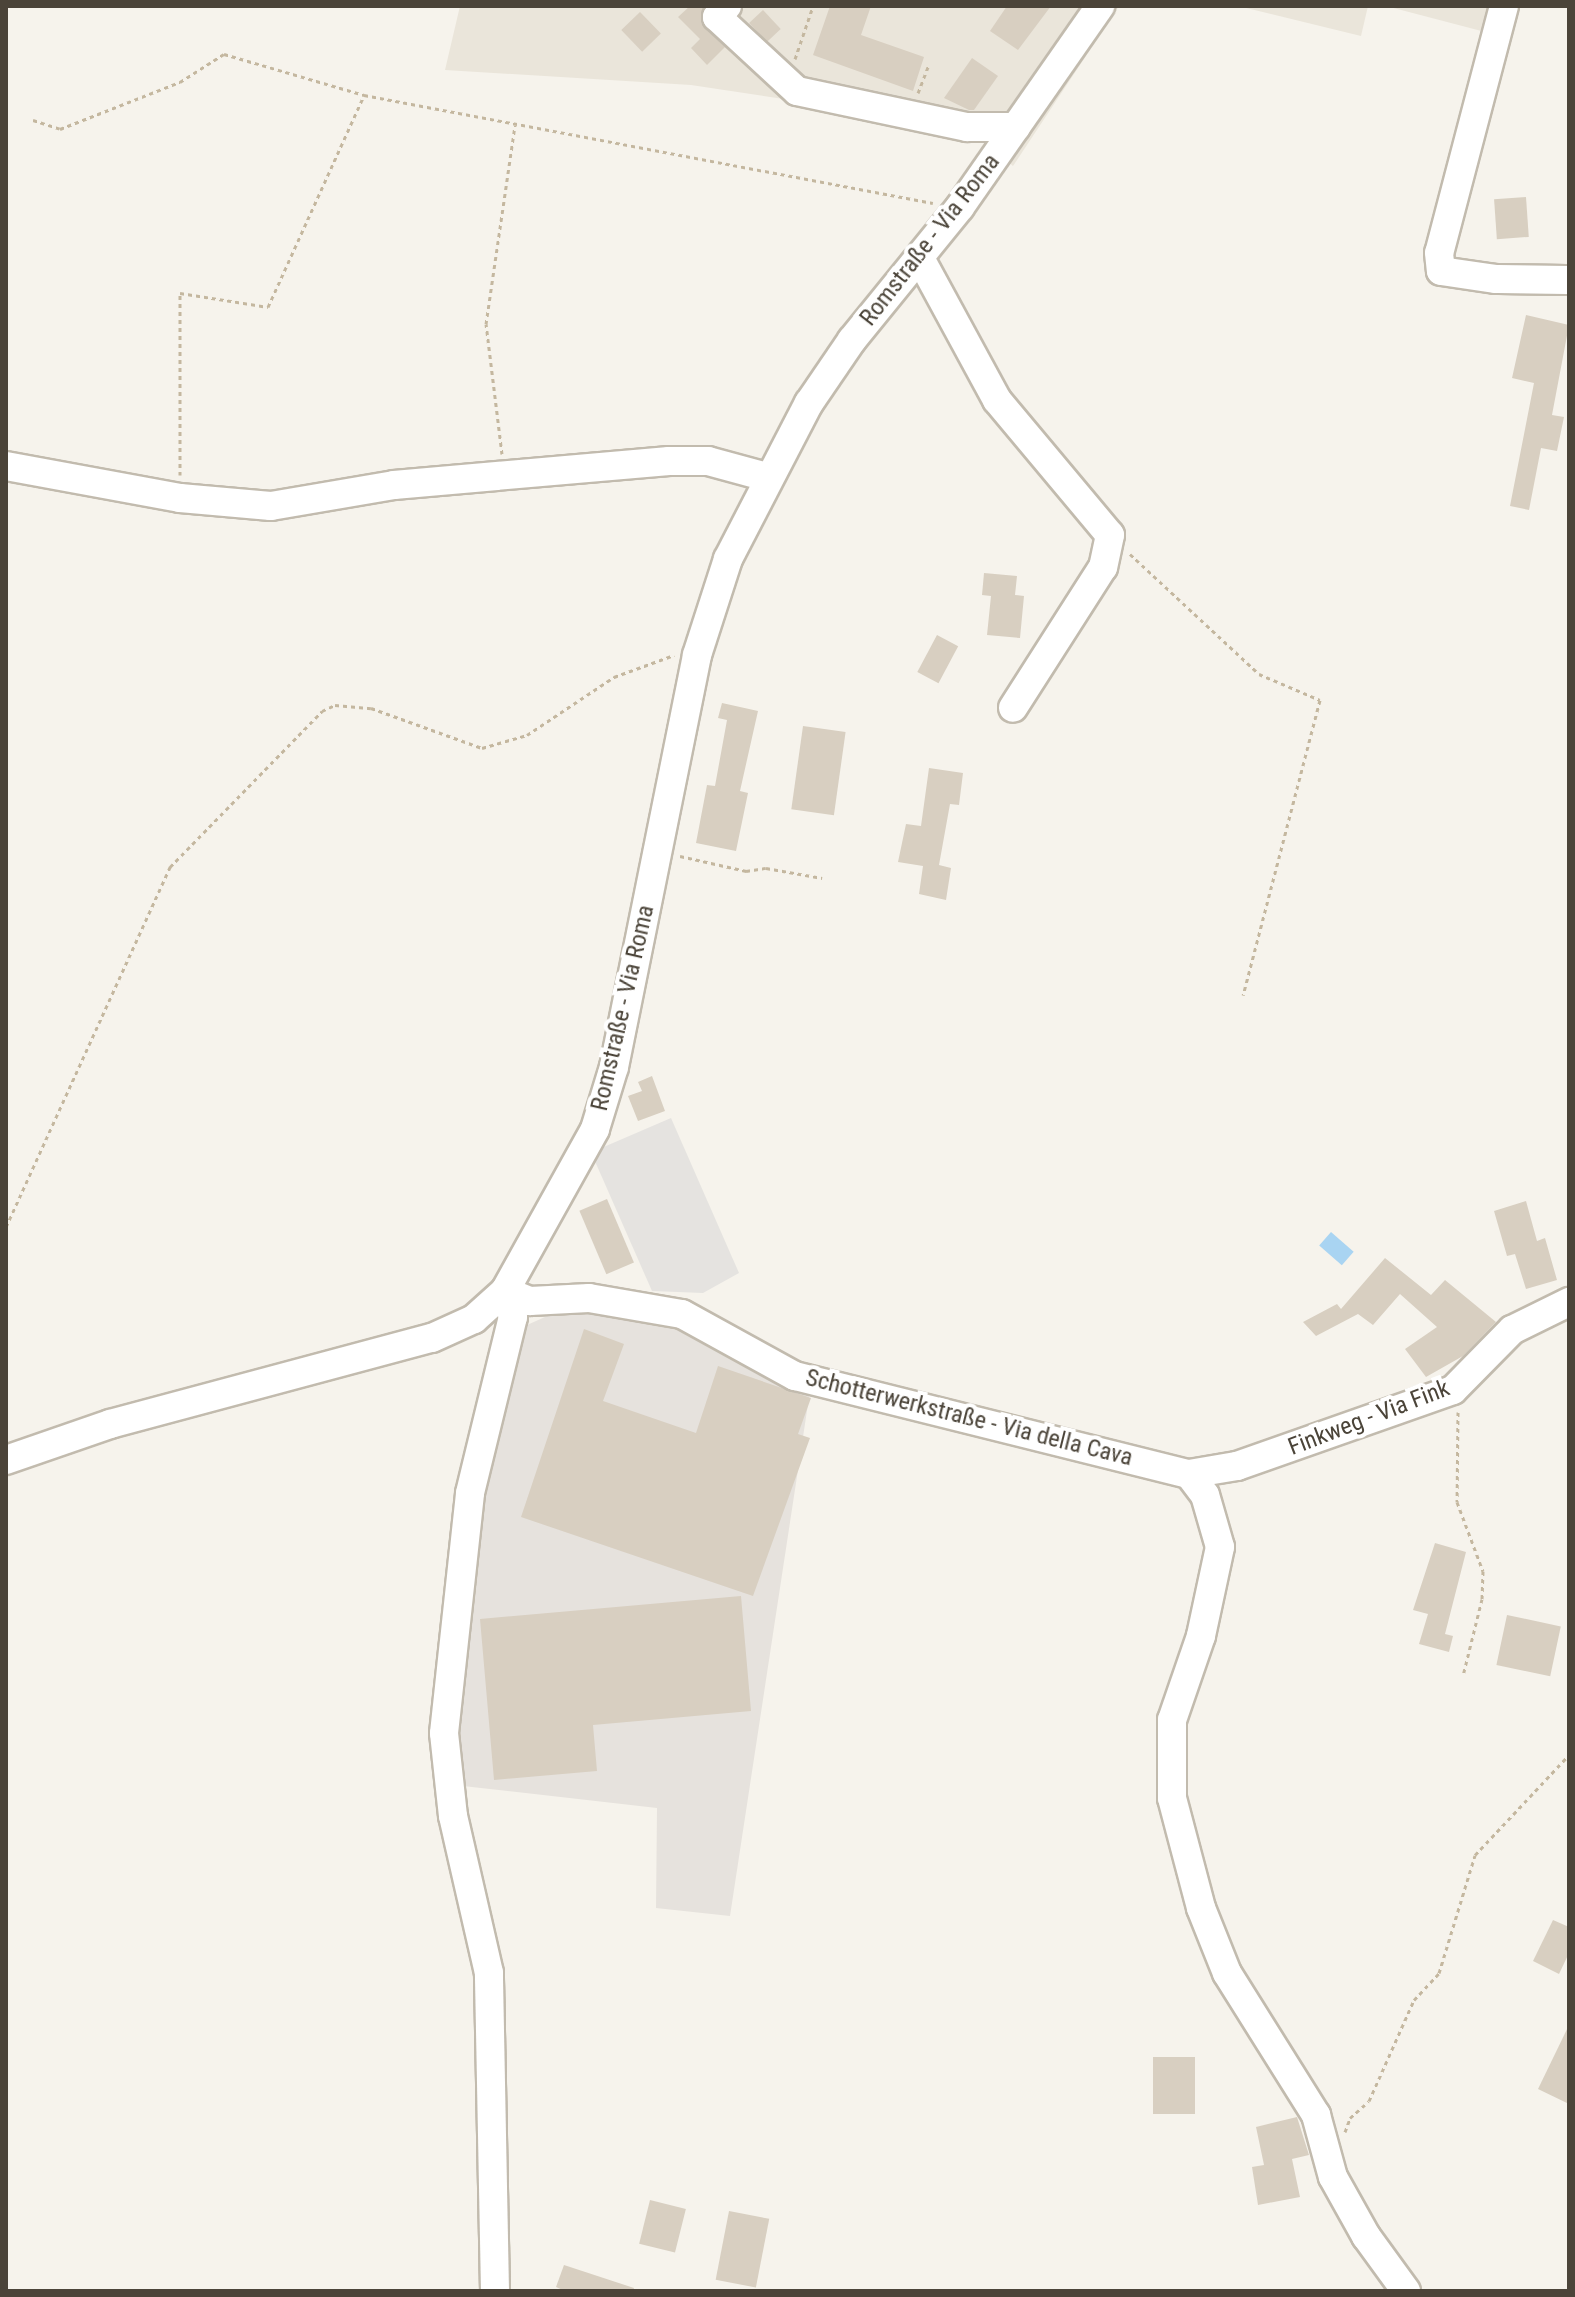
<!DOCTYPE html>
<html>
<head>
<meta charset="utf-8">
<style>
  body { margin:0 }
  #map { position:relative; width:1575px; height:2297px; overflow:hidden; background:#f6f3ec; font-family:"Roboto Condensed",sans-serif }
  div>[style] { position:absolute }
  .residential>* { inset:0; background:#eae5da }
  .industrial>* { inset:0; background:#e6e2dd }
  .parking>* { inset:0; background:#e5e3e0 }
  .water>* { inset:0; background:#a9d4f2; transform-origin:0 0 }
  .building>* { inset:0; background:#d8cfc1; transform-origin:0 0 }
  .path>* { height:3px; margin-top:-1.5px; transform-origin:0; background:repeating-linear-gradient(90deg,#c4b79f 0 4px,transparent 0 8px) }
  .roads { filter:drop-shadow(2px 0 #c2bbae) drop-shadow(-2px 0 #c2bbae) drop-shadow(0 2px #c2bbae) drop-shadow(0 -2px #c2bbae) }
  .minor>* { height:28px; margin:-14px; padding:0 14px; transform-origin:14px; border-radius:14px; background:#fff }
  span { translate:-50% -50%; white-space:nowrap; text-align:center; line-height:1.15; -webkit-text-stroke:8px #fff; paint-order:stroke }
  .street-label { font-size:24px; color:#4b4439 }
  .frame { position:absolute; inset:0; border:8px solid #4b4439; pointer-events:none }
</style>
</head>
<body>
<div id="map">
  <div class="residential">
    <div style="clip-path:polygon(460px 6px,1119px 6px,1013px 166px,967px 127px,691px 85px,445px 70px)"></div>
    <div style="clip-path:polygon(1238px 6px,1368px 6px,1361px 36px)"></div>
    <div style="clip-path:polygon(1386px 6px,1506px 6px,1489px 33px)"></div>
  </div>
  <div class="industrial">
    <div style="clip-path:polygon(572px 1305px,642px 1315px,686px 1331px,749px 1367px,810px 1391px,730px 1916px,656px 1908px,657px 1808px,454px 1785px,472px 1505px,518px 1329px)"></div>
  </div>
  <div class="parking">
    <div style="clip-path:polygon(671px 1118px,739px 1273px,703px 1293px,652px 1291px,594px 1159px,599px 1149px)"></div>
  </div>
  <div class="water">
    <div style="left:1331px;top:1232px;width:30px;height:18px;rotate:41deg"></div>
  </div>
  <div class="building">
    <div style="clip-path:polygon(690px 6px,704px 6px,701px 23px,725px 47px,707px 65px,691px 48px,700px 39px,678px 17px)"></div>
    <div style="clip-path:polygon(830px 6px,871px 6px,861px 35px,924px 57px,913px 91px,813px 55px)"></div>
    <div style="clip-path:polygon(1007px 6px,1051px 6px,1018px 50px,990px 31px)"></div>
    <div style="left:763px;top:10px;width:26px;height:19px;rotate:47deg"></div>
    <div style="left:640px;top:12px;width:30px;height:26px;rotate:46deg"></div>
    <div style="clip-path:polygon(972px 58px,998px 76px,974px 110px,969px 110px,944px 98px)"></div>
    <div style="left:1526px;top:197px;width:40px;height:32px;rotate:86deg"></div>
    <div style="clip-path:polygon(1526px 315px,1569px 325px,1552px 415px,1564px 417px,1557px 451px,1541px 448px,1529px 510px,1510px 506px,1534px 383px,1512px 378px)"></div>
    <div style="clip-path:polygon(984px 573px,1017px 576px,1015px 595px,1024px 596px,1020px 638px,987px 635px,991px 596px,982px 595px)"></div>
    <div style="left:937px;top:635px;width:24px;height:42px;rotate:28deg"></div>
    <div style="clip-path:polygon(722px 703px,758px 711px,740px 791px,748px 793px,736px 851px,696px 843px,707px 785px,715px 786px,727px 720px,718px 718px)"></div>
    <div style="left:803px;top:726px;width:43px;height:84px;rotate:8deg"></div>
    <div style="clip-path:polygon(929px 768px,963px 773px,959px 805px,950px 804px,939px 865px,951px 868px,946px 900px,919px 894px,923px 866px,898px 862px,906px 824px,921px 826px)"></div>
    <div style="clip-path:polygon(652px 1076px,665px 1111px,638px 1121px,628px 1096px,642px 1091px,638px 1082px)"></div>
    <div style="left:607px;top:1199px;width:69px;height:30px;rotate:67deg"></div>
    <div style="clip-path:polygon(1526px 1201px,1537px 1241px,1545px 1238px,1557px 1280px,1526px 1289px,1515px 1254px,1507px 1256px,1494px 1211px)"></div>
    <div style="clip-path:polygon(1385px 1258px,1431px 1295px,1445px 1280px,1496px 1322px,1463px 1356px,1426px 1377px,1405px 1349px,1437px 1327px,1400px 1294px,1373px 1325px,1358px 1314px,1316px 1336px,1303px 1322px,1337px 1304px,1341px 1309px)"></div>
    <div style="clip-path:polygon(584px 1329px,624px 1344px,603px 1401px,696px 1433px,718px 1366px,811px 1398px,798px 1434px,810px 1438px,753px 1596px,521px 1517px)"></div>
    <div style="clip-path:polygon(1435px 1543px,1466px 1552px,1445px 1634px,1453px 1636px,1449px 1652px,1419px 1644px,1428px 1614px,1413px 1610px)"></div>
    <div style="clip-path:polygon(741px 1596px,751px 1711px,593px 1725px,597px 1771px,494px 1780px,480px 1619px)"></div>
    <div style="left:1507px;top:1615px;width:55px;height:51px;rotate:12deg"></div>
    <div style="clip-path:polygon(1553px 1920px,1569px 1927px,1569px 1953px,1559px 1974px,1533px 1961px)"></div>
    <div style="clip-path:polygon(1569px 2025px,1569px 2104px,1538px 2089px)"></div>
    <div style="left:1195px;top:2057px;width:57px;height:42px;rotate:90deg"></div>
    <div style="clip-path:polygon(1297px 2117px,1309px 2155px,1292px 2159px,1300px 2197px,1258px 2205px,1252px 2167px,1264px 2165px,1256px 2127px)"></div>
    <div style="left:650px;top:2200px;width:37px;height:45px;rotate:14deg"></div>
    <div style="left:729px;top:2211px;width:41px;height:70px;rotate:11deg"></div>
    <div style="clip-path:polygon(564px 2265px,634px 2288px,633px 2291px,565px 2291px,556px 2287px)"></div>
  </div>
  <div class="path">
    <div style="left:795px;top:59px;width:56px;rotate:-71.2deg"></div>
    <div style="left:918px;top:93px;width:31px;rotate:-69deg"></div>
    <div style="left:33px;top:120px;width:28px;rotate:18deg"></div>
    <div style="left:60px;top:129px;width:129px;rotate:-21.4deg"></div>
    <div style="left:180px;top:82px;width:52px;rotate:-32.5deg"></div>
    <div style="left:224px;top:54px;width:146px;rotate:16.3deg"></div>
    <div style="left:364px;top:95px;width:579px;rotate:10.75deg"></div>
    <div style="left:502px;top:454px;width:131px;rotate:-97deg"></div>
    <div style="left:486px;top:324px;width:201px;rotate:-81.7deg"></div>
    <div style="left:180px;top:475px;width:182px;rotate:-90deg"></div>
    <div style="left:180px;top:293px;width:89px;rotate:9deg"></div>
    <div style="left:268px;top:307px;width:233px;rotate:-65.6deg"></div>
    <div style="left:1130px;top:554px;width:176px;rotate:42.9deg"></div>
    <div style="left:1259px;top:674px;width:66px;rotate:23.1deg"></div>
    <div style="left:1320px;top:700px;width:305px;rotate:104.6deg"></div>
    <div style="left:680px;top:856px;width:68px;rotate:12.8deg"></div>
    <div style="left:746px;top:871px;width:20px;rotate:-9deg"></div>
    <div style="left:766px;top:868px;width:57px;rotate:10.1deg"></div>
    <div style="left:6px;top:1227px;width:396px;rotate:-65.5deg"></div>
    <div style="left:170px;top:867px;width:218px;rotate:-45.7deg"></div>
    <div style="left:322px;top:711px;width:14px;rotate:-25deg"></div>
    <div style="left:335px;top:705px;width:36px;rotate:5deg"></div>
    <div style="left:371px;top:708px;width:118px;rotate:19.8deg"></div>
    <div style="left:482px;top:748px;width:47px;rotate:-16.1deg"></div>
    <div style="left:527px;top:735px;width:105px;rotate:-33.7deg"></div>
    <div style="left:614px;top:677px;width:64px;rotate:-20.1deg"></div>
    <div style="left:1458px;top:1412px;width:90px;rotate:90.6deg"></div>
    <div style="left:1457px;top:1502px;width:74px;rotate:69.4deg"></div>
    <div style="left:1483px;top:1571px;width:28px;rotate:92deg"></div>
    <div style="left:1482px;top:1599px;width:79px;rotate:103.9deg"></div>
    <div style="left:1345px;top:2132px;width:15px;rotate:-70deg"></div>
    <div style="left:1350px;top:2118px;width:25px;rotate:-42deg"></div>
    <div style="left:1369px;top:2101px;width:111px;rotate:-66deg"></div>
    <div style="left:1414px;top:2000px;width:37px;rotate:-47deg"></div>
    <div style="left:1439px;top:1973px;width:123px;rotate:-73deg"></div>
    <div style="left:1475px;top:1855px;width:137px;rotate:-46.8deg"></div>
  </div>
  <div class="roads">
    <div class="minor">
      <div style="left:727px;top:6px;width:15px;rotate:132deg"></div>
      <div style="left:717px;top:17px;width:109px;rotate:42.8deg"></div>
      <div style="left:797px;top:91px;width:174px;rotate:12deg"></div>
      <div style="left:967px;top:127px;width:49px"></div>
      <div style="left:1504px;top:6px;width:255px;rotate:104.7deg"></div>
      <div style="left:1439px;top:253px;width:18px;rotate:84deg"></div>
      <div style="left:1441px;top:271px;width:56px;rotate:8.3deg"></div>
      <div style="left:1496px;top:279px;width:73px;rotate:0.8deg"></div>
      <div style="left:921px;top:260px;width:159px;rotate:61.5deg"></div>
      <div style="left:997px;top:400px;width:176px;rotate:50.1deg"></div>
      <div style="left:1110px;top:535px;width:33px;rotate:102deg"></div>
      <div style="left:1103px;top:567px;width:167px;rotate:122.6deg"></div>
      <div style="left:6px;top:466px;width:177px;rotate:10.4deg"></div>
      <div style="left:180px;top:498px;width:91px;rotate:5deg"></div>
      <div style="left:271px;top:506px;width:125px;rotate:-9.7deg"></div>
      <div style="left:394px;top:485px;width:276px;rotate:-5deg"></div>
      <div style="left:669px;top:461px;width:39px"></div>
      <div style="left:708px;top:461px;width:61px;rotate:15.2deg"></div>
      <div style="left:6px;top:1460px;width:110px;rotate:-19.1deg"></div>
      <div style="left:110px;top:1424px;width:333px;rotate:-15deg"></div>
      <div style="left:432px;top:1338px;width:46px;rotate:-24.3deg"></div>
      <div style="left:474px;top:1319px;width:42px;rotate:-42.1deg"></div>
      <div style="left:505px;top:1291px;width:185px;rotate:-60.9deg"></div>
      <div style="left:595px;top:1129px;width:65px;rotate:-73deg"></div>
      <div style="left:614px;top:1067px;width:420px;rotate:-78.6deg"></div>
      <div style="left:697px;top:655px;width:101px;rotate:-72.1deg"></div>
      <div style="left:728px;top:559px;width:176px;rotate:-62.6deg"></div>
      <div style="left:809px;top:403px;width:76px;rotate:-55.7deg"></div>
      <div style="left:852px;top:340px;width:171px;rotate:-50.9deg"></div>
      <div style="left:960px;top:207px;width:245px;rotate:-55.1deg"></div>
      <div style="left:1189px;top:1474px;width:49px;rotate:-9.5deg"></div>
      <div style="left:1237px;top:1466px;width:229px;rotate:-19.4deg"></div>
      <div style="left:1453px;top:1390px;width:84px;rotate:-45.5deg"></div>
      <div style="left:1512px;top:1330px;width:64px;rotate:-26.2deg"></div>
      <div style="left:495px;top:2291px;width:318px;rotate:-91.1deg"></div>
      <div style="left:489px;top:1973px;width:161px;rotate:-102.9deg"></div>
      <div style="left:453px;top:1816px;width:83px;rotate:-96.2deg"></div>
      <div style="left:444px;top:1733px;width:241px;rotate:-83.8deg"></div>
      <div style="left:470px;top:1493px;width:181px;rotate:-76.3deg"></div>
      <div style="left:513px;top:1317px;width:27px;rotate:-107deg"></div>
      <div style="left:505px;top:1291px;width:27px;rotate:22deg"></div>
      <div style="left:530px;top:1301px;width:59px;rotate:-2.9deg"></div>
      <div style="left:589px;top:1298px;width:94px;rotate:9.8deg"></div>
      <div style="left:682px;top:1314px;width:129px;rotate:28.8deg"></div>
      <div style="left:795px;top:1376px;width:406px;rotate:14deg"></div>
      <div style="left:1189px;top:1474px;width:26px;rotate:53deg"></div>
      <div style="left:1205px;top:1495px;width:54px;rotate:73.9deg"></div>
      <div style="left:1220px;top:1547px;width:91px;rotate:102.1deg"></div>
      <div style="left:1201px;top:1636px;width:89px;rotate:109deg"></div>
      <div style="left:1172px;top:1720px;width:78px;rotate:90deg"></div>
      <div style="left:1172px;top:1798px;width:114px;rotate:75.2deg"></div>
      <div style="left:1201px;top:1908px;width:70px;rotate:68.2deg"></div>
      <div style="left:1227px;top:1973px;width:168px;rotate:57.9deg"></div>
      <div style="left:1316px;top:2115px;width:64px;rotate:74.7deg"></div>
      <div style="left:1333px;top:2177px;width:68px;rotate:60.8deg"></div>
      <div style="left:1366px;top:2236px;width:68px;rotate:54deg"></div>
    </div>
  </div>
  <div class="street-label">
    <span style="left:930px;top:240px;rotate:-52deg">Romstraße - Via Roma</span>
    <span style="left:623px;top:1008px;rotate:-77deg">Romstraße - Via Roma</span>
    <span style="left:969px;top:1418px;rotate:14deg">Schotterwerkstraße - Via della Cava</span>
    <span style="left:1369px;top:1418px;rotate:-21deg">Finkweg - Via Fink</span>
  </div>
  <div class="frame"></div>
</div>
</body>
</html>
